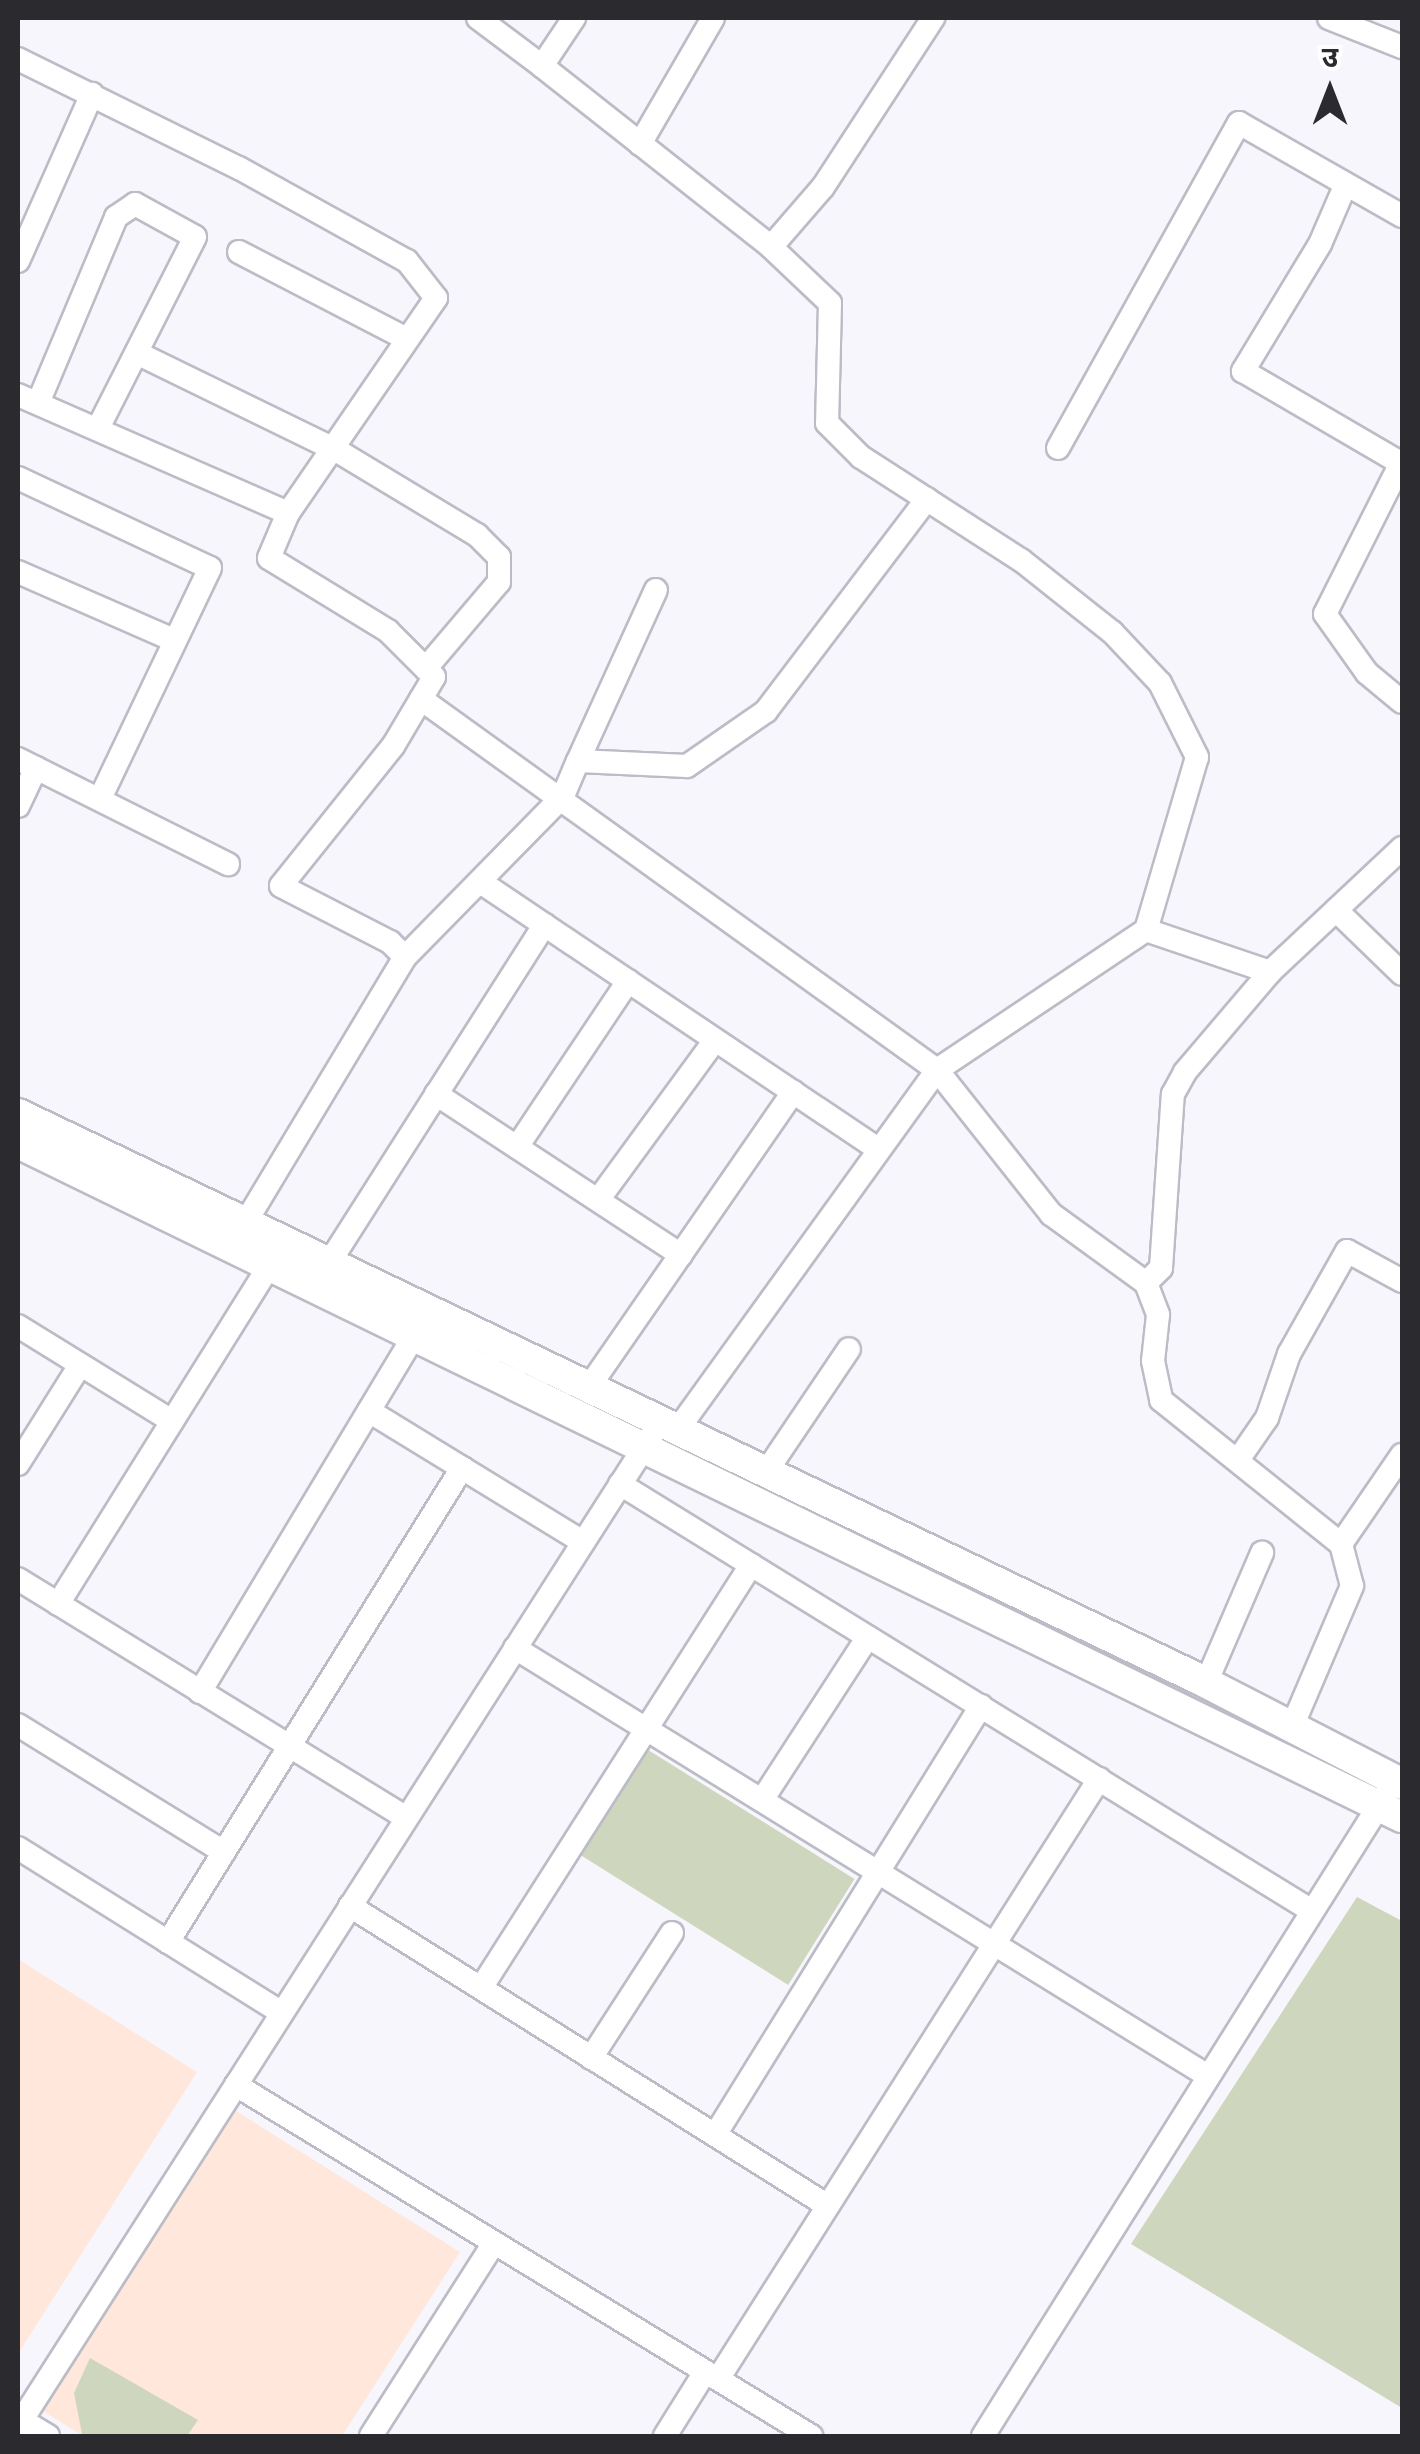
<!DOCTYPE html>
<html>
<head>
<meta charset="utf-8">
<style>
  body { margin:0 }
  #map { position:relative; width:1420px; height:2454px; overflow:hidden; background:#f7f6fd; font-family:Overpass,"Noto Sans Devanagari",sans-serif }
  div>[style] { position:absolute }
  .education>* { inset:0; background:#ffe8db }
  .green>* { inset:0; background:#ced7bd; transform-origin:0 0 }
  .roads { filter:drop-shadow(2px 0 #bcbcc7) drop-shadow(-2px 0 #bcbcc7) drop-shadow(0 2px #bcbcc7) drop-shadow(0 -2px #bcbcc7) }
  .street>* { height:22px; margin:-11px; padding:0 11px; transform-origin:11px; border-radius:11px; background:#fff }
  .secondary>* { height:30px; margin:-15px; padding:0 15px; transform-origin:15px; border-radius:15px; background:#fff }
  span { translate:-50% -50%; white-space:nowrap; text-align:center; line-height:1.15; -webkit-text-stroke:9px #fff; paint-order:stroke }
  .frame { position:absolute; inset:0; border:20px solid #2b2b2f; pointer-events:none }
  .north { position:absolute; left:1280px; top:40px; width:100px; height:100px; -webkit-text-stroke:8px #fff; paint-order:stroke; rotate:0deg; font-size:28px; font-weight:700; line-height:40px; text-align:center; color:#2b2b2f }
  .north::after { content:''; display:block; margin:auto; width:35px; height:45px; background:#2b2b2f; clip-path:polygon(50% 0,100% 100%,50% 72%,0 100%) }
</style>
</head>
<body>
<div id="map">
  <div class="education">
    <div style="clip-path:polygon(18px 1959px,197px 2072px,18px 2354px)"></div>
    <div style="clip-path:polygon(217px 2099px,460px 2252px,342px 2436px,83px 2436px,25px 2400px)"></div>
  </div>
  <div class="green">
    <div style="left:645px;top:1748px;width:247px;height:125px;rotate:32deg"></div>
    <div style="clip-path:polygon(1357px 1897px,1402px 1921px,1402px 2408px,1131px 2244px)"></div>
    <div style="clip-path:polygon(90px 2358px,198px 2420px,187px 2436px,82px 2434px,74px 2393px)"></div>
  </div>
  <div class="roads">
    <div class="street">
      <div style="left:478px;top:18px;width:80px;rotate:36.9deg"></div>
      <div style="left:542px;top:66px;width:58px;rotate:-56.3deg"></div>
      <div style="left:1329px;top:18px;width:79px;rotate:21.7deg"></div>
      <div style="left:18px;top:59px;width:246px;rotate:26.3deg"></div>
      <div style="left:239px;top:168px;width:192px;rotate:29deg"></div>
      <div style="left:407px;top:261px;width:47px;rotate:51.9deg"></div>
      <div style="left:436px;top:298px;width:261px;rotate:124.5deg"></div>
      <div style="left:288px;top:513px;width:49px;rotate:112.9deg"></div>
      <div style="left:269px;top:558px;width:140px;rotate:31.5deg"></div>
      <div style="left:388px;top:631px;width:65px;rotate:45deg"></div>
      <div style="left:434px;top:677px;width:80px;rotate:120.7deg"></div>
      <div style="left:393px;top:746px;width:179px;rotate:128.7deg"></div>
      <div style="left:281px;top:886px;width:123px;rotate:27.2deg"></div>
      <div style="left:390px;top:942px;width:21px;rotate:45deg"></div>
      <div style="left:405px;top:957px;width:310px;rotate:121deg"></div>
      <div style="left:542px;top:66px;width:292px;rotate:38.3deg"></div>
      <div style="left:771px;top:247px;width:81px;rotate:43.5deg"></div>
      <div style="left:830px;top:303px;width:120px;rotate:91.4deg"></div>
      <div style="left:827px;top:423px;width:48px;rotate:45deg"></div>
      <div style="left:861px;top:457px;width:190px;rotate:32.8deg"></div>
      <div style="left:1021px;top:560px;width:116px;rotate:38.4deg"></div>
      <div style="left:1112px;top:632px;width:70px;rotate:46.7deg"></div>
      <div style="left:1160px;top:683px;width:83px;rotate:63.4deg"></div>
      <div style="left:1197px;top:757px;width:180px;rotate:106.4deg"></div>
      <div style="left:1146px;top:930px;width:252px;rotate:146.2deg"></div>
      <div style="left:937px;top:1070px;width:444px;rotate:125.8deg"></div>
      <div style="left:640px;top:144px;width:146px;rotate:-59.9deg"></div>
      <div style="left:1345px;top:186px;width:63px;rotate:113.3deg"></div>
      <div style="left:1320px;top:244px;width:149px;rotate:121.2deg"></div>
      <div style="left:1243px;top:371px;width:184px;rotate:30.3deg"></div>
      <div style="left:771px;top:247px;width:79px;rotate:-49.1deg"></div>
      <div style="left:823px;top:187px;width:202px;rotate:-56.9deg"></div>
      <div style="left:239px;top:252px;width:189px;rotate:27.4deg"></div>
      <div style="left:18px;top:261px;width:183px;rotate:-66.1deg"></div>
      <div style="left:139px;top:354px;width:219px;rotate:26deg"></div>
      <div style="left:336px;top:450px;width:165px;rotate:31.1deg"></div>
      <div style="left:477px;top:535px;width:31px;rotate:45deg"></div>
      <div style="left:499px;top:557px;width:25px;rotate:90deg"></div>
      <div style="left:499px;top:582px;width:113px;rotate:130.3deg"></div>
      <div style="left:18px;top:395px;width:295px;rotate:23.6deg"></div>
      <div style="left:38px;top:403px;width:202px;rotate:-67.2deg"></div>
      <div style="left:116px;top:217px;width:23px;rotate:-34deg"></div>
      <div style="left:135px;top:204px;width:68px;rotate:28.8deg"></div>
      <div style="left:195px;top:237px;width:212px;rotate:116.9deg"></div>
      <div style="left:1058px;top:448px;width:372px;rotate:-60.9deg"></div>
      <div style="left:1239px;top:123px;width:188px;rotate:29.7deg"></div>
      <div style="left:1402px;top:461px;width:171px;rotate:116.7deg"></div>
      <div style="left:1325px;top:614px;width:72px;rotate:54.6deg"></div>
      <div style="left:1367px;top:673px;width:45px;rotate:39.6deg"></div>
      <div style="left:18px;top:478px;width:212px;rotate:25.1deg"></div>
      <div style="left:210px;top:568px;width:254px;rotate:115.5deg"></div>
      <div style="left:18px;top:572px;width:167px;rotate:23.6deg"></div>
      <div style="left:421px;top:699px;width:636px;rotate:35.72deg"></div>
      <div style="left:937px;top:1070px;width:184px;rotate:51.6deg"></div>
      <div style="left:1051px;top:1214px;width:117px;rotate:36deg"></div>
      <div style="left:1146px;top:1283px;width:34px;rotate:69deg"></div>
      <div style="left:1158px;top:1315px;width:46px;rotate:96.2deg"></div>
      <div style="left:1153px;top:1361px;width:40px;rotate:78deg"></div>
      <div style="left:1161px;top:1400px;width:231px;rotate:38.7deg"></div>
      <div style="left:1341px;top:1544px;width:43px;rotate:75.3deg"></div>
      <div style="left:1352px;top:1586px;width:153px;rotate:113.1deg"></div>
      <div style="left:18px;top:759px;width:235px;rotate:26.6deg"></div>
      <div style="left:578px;top:761px;width:188px;rotate:-65.5deg"></div>
      <div style="left:18px;top:806px;width:42px;rotate:-64.7deg"></div>
      <div style="left:482px;top:883px;width:475px;rotate:33.9deg"></div>
      <div style="left:1336px;top:910px;width:92px;rotate:44.1deg"></div>
      <div style="left:1146px;top:930px;width:131px;rotate:18.7deg"></div>
      <div style="left:405px;top:957px;width:226px;rotate:-45.5deg"></div>
      <div style="left:563px;top:796px;width:38px;rotate:-67deg"></div>
      <div style="left:578px;top:761px;width:109px;rotate:2.6deg"></div>
      <div style="left:687px;top:766px;width:96px;rotate:-34.8deg"></div>
      <div style="left:766px;top:711px;width:266px;rotate:-52.8deg"></div>
      <div style="left:436px;top:1094px;width:293px;rotate:33.3deg"></div>
      <div style="left:517px;top:1147px;width:200px;rotate:-56.2deg"></div>
      <div style="left:598px;top:1200px;width:198px;rotate:-53.8deg"></div>
      <div style="left:329px;top:1263px;width:401px;rotate:-57.5deg"></div>
      <div style="left:1146px;top:1283px;width:21px;rotate:-45deg"></div>
      <div style="left:1161px;top:1268px;width:174px;rotate:-86.1deg"></div>
      <div style="left:1173px;top:1094px;width:25px;rotate:-61deg"></div>
      <div style="left:1185px;top:1072px;width:131px;rotate:-49.6deg"></div>
      <div style="left:1270px;top:972px;width:181px;rotate:-43.2deg"></div>
      <div style="left:18px;top:1326px;width:181px;rotate:31.7deg"></div>
      <div style="left:589px;top:1387px;width:359px;rotate:-55.3deg"></div>
      <div style="left:369px;top:1411px;width:251px;rotate:31.5deg"></div>
      <div style="left:1240px;top:1457px;width:47px;rotate:-55.3deg"></div>
      <div style="left:1267px;top:1418px;width:68px;rotate:-71deg"></div>
      <div style="left:1289px;top:1354px;width:118px;rotate:-60.6deg"></div>
      <div style="left:1347px;top:1251px;width:63px;rotate:28.6deg"></div>
      <div style="left:18px;top:1464px;width:117px;rotate:-57.9deg"></div>
      <div style="left:766px;top:1472px;width:148px;rotate:-56deg"></div>
      <div style="left:620px;top:1484px;width:813px;rotate:31.68deg"></div>
      <div style="left:1341px;top:1544px;width:108px;rotate:-55.6deg"></div>
      <div style="left:18px;top:1579px;width:456px;rotate:31.6deg"></div>
      <div style="left:58px;top:1604px;width:411px;rotate:-58deg"></div>
      <div style="left:515px;top:1648px;width:815px;rotate:31.7deg"></div>
      <div style="left:1206px;top:1683px;width:142px;rotate:-66.7deg"></div>
      <div style="left:200px;top:1692px;width:420px;rotate:-59deg"></div>
      <div style="left:18px;top:1725px;width:242px;rotate:31.7deg"></div>
      <div style="left:762px;top:1800px;width:194px;rotate:-57deg"></div>
      <div style="left:18px;top:1848px;width:311px;rotate:32deg"></div>
      <div style="left:350px;top:1906px;width:564px;rotate:32.11deg"></div>
      <div style="left:168px;top:1942px;width:558px;rotate:-58.19deg"></div>
      <div style="left:481px;top:1988px;width:502px;rotate:-57.45deg"></div>
      <div style="left:591px;top:2058px;width:149px;rotate:-57.1deg"></div>
      <div style="left:236px;top:2085px;width:674px;rotate:31.4deg"></div>
      <div style="left:715px;top:2135px;width:505px;rotate:-58.2deg"></div>
      <div style="left:718px;top:2379px;width:711px;rotate:-57.58deg"></div>
      <div style="left:18px;top:2418px;width:35px;rotate:31deg"></div>
      <div style="left:18px;top:2426px;width:1176px;rotate:-57.39deg"></div>
      <div style="left:371px;top:2436px;width:229px;rotate:-57.5deg"></div>
      <div style="left:665px;top:2436px;width:75px;rotate:-58deg"></div>
      <div style="left:983px;top:2436px;width:756px;rotate:-57.87deg"></div>
    </div>
    <div class="secondary">
      <div style="left:18px;top:1114px;width:1307px;rotate:25.57deg"></div>
      <div style="left:1197px;top:1678px;width:231px;rotate:27.3deg"></div>
      <div style="left:18px;top:1143px;width:1539px;rotate:25.97deg"></div>
    </div>
  </div>
  <div class="frame"></div>
  <div class="north">उ</div>
</div>
</body>
</html>
